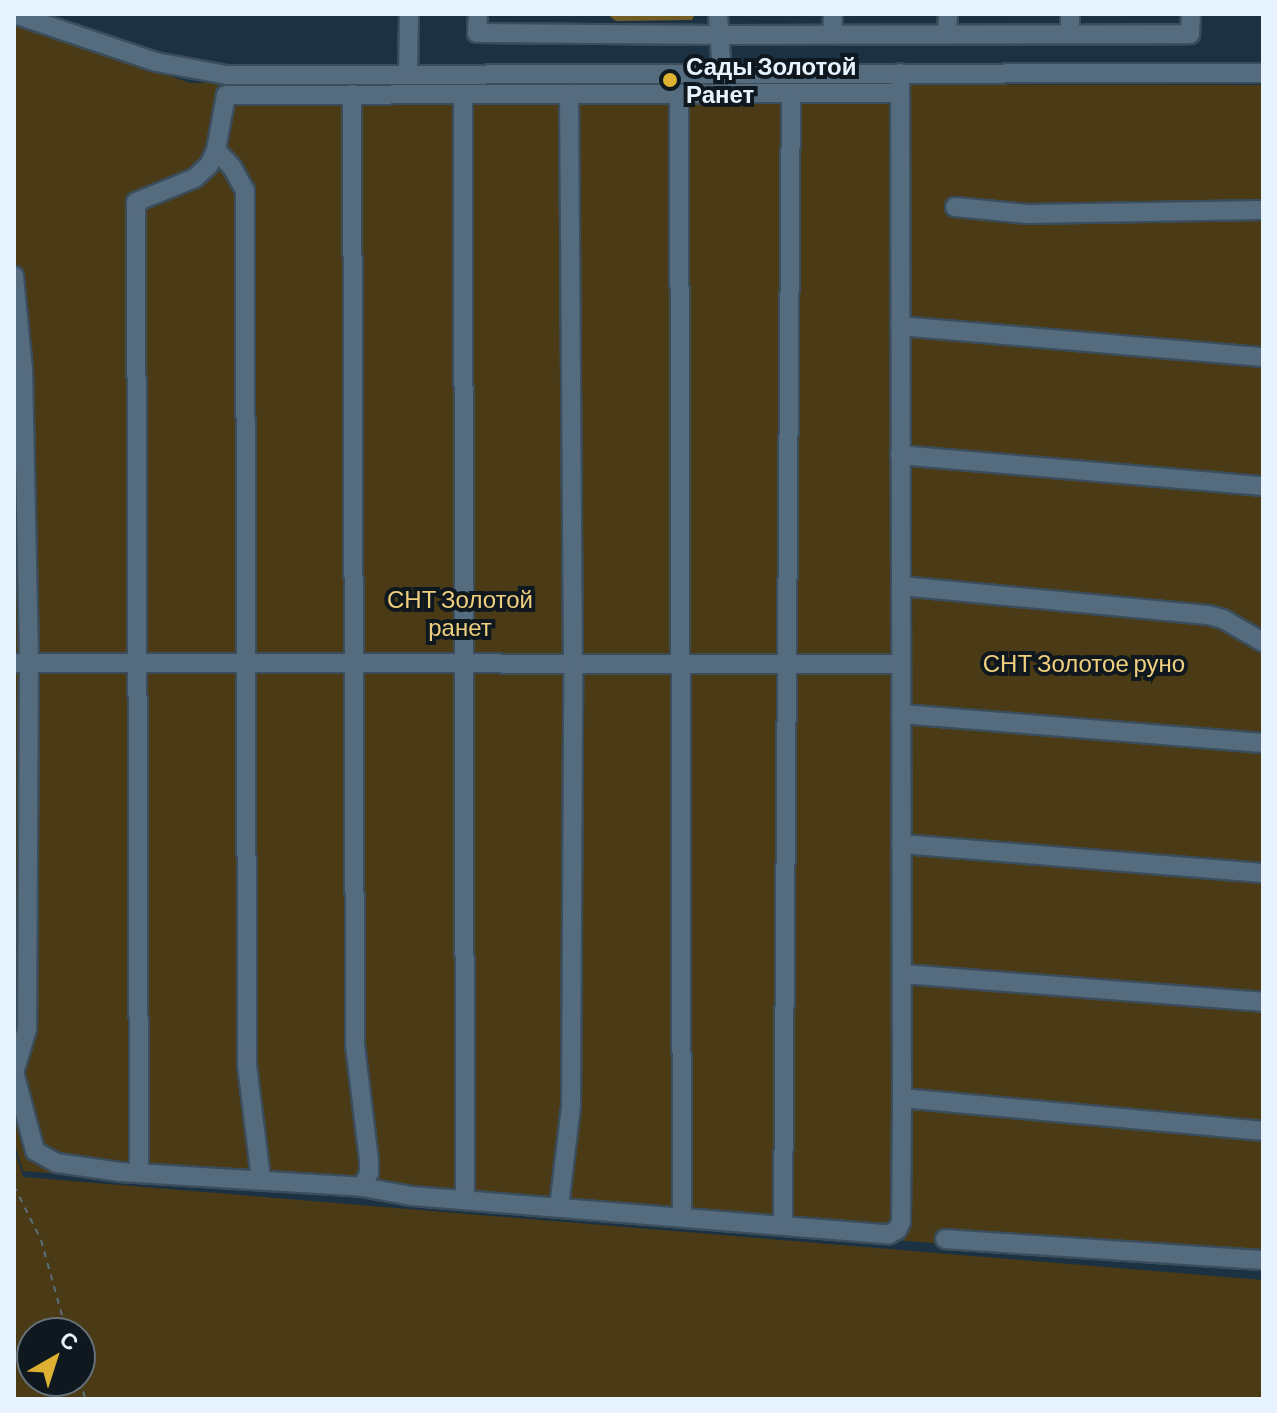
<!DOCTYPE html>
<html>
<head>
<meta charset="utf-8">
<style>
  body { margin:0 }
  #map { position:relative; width:1277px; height:1413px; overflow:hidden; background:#1c3141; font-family:Barlow,sans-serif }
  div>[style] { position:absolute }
  .green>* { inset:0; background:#4a3b16 }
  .water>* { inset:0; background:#715c26 }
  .path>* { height:2px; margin-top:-1px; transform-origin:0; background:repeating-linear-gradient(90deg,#5a6d7b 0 6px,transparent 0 12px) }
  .roads { filter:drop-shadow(2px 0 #3b4d5b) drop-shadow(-2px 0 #3b4d5b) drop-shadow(0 2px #3b4d5b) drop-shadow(0 -2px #3b4d5b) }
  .minor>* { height:18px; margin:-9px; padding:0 9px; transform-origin:9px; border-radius:9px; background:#556b7e }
  .dots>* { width:22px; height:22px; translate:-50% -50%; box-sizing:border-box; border:4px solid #0f181f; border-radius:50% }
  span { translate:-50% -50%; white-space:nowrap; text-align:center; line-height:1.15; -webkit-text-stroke:8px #0f181f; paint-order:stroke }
  .poi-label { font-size:24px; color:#e7f4ff; font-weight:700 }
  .left { translate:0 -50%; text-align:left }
  .park-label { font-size:24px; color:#efce7d }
  .frame { position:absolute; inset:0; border:16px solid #e7f4ff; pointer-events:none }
  .north { position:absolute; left:16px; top:1317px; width:80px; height:80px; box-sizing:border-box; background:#0f181f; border:2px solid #657079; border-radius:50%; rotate:39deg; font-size:22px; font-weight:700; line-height:32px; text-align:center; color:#e7f4ff }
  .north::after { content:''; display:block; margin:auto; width:28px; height:36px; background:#deb133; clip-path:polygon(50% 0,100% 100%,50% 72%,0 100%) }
</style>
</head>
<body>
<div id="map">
  <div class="green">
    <div style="clip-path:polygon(14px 22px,190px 83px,1263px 85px,1263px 1269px,23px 1171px,14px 1142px)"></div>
    <div style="clip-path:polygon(evenodd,14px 1148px,23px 1177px,1263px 1280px,1263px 1399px,14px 1399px,14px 1148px,80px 1333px,80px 1381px,32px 1381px,32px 1333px,80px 1333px)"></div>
  </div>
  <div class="water">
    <div style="clip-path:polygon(607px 14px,695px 14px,692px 20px,616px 21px)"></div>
  </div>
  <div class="path">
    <div style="left:14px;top:1186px;width:60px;rotate:63.4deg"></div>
    <div style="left:41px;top:1240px;width:97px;rotate:74.4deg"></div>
    <div style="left:80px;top:1380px;width:20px;rotate:75deg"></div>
  </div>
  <div class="roads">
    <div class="minor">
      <div style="left:14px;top:14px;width:150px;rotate:18.7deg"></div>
      <div style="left:156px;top:62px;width:72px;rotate:10.4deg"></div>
      <div style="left:227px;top:75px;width:1036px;rotate:-0.11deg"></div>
      <div style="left:478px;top:14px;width:19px;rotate:93deg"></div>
      <div style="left:477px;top:33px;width:240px;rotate:0.5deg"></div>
      <div style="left:717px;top:35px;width:473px;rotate:-0.1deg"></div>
      <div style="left:1190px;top:34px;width:20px;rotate:-87deg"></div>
      <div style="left:718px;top:14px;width:60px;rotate:86.2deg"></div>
      <div style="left:832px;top:34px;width:20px;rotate:-87deg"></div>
      <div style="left:947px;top:34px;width:20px;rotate:-87deg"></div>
      <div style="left:1070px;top:34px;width:20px;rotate:-90deg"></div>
      <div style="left:408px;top:74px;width:60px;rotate:-89deg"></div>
      <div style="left:679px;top:93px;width:1124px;rotate:89.85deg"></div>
      <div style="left:352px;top:94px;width:951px;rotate:89.82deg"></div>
      <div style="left:355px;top:1045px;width:116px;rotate:83.1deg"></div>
      <div style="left:369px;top:1160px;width:13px;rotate:90deg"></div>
      <div style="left:369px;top:1173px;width:16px;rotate:117deg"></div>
      <div style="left:463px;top:94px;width:1104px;rotate:89.9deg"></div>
      <div style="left:216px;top:150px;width:23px;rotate:47deg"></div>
      <div style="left:232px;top:167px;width:26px;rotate:61deg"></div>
      <div style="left:245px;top:190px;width:875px;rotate:89.87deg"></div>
      <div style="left:247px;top:1065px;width:115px;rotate:83deg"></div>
      <div style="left:955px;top:207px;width:73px;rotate:5.5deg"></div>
      <div style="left:1028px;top:214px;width:235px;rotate:-1deg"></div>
      <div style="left:14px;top:276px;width:93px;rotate:84.5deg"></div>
      <div style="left:23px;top:369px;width:294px;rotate:88.8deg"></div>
      <div style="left:29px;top:663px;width:366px;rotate:90.3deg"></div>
      <div style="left:27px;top:1029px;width:46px;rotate:106.5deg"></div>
      <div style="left:900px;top:326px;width:364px;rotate:4.9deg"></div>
      <div style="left:900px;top:455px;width:364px;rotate:4.9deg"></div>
      <div style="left:901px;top:586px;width:308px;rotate:5.4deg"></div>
      <div style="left:1208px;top:615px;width:16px;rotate:15deg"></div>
      <div style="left:1223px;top:619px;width:46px;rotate:29.9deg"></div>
      <div style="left:14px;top:663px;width:887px;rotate:0.06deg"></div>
      <div style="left:901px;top:714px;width:363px;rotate:4.6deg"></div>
      <div style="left:901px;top:844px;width:363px;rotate:4.6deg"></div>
      <div style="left:902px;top:974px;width:362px;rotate:4.4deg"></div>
      <div style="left:14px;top:1072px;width:82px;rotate:75.1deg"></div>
      <div style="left:35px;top:1151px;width:25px;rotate:29deg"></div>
      <div style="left:57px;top:1163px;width:64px;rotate:8.1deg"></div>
      <div style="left:120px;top:1172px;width:242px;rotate:3.5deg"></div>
      <div style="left:362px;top:1187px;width:51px;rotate:10.2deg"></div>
      <div style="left:412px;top:1196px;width:479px;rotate:4.6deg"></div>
      <div style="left:889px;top:1234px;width:9px;rotate:-27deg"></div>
      <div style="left:897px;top:1230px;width:9px;rotate:-63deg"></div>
      <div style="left:901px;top:1222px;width:124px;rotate:-89.5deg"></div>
      <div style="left:902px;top:1098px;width:1025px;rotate:-90.11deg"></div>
      <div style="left:902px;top:1098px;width:363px;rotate:5.2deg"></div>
      <div style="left:139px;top:1172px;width:970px;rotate:-90.18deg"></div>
      <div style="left:136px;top:202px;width:64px;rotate:-22.1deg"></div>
      <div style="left:195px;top:178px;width:19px;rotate:-43deg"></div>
      <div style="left:209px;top:165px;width:17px;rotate:-65deg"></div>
      <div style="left:216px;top:150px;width:56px;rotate:-79.7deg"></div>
      <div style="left:226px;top:95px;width:674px;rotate:-0.17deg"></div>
      <div style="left:559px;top:1207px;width:102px;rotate:-83.2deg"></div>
      <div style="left:571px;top:1106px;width:442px;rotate:-89.7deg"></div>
      <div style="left:573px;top:664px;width:570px;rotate:-90.4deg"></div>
      <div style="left:783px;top:1225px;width:1132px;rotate:-89.6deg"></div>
      <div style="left:945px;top:1239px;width:319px;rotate:3.8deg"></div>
    </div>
  </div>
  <div class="dots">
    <div style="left:670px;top:80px;background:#deb133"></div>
  </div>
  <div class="poi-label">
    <span class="left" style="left:686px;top:80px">Сады Золотой<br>Ранет</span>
  </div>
  <div class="park-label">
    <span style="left:460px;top:613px">СНТ Золотой<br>ранет</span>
    <span style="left:1084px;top:663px">СНТ Золотое руно</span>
  </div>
  <div class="frame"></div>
  <div class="north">С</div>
</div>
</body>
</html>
